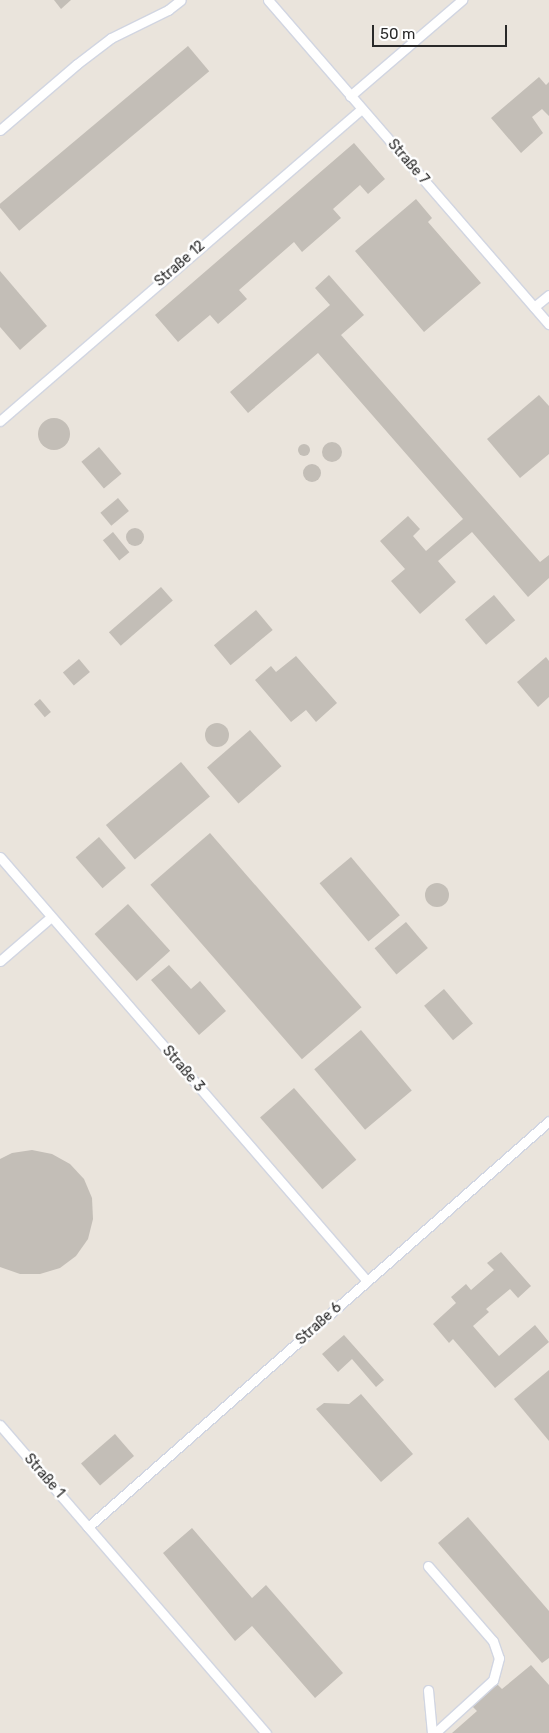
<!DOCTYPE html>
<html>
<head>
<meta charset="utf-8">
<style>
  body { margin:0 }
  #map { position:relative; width:549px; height:1733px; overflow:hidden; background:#eae4dc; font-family:Rubik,sans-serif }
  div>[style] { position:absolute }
  .building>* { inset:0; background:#c3beb7; transform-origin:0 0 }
  .round { border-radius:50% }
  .roads { filter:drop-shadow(1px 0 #d1d5e1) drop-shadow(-1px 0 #d1d5e1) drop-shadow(0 1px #d1d5e1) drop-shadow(0 -1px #d1d5e1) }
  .lane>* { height:9px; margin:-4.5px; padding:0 4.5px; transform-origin:4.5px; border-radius:4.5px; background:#fff }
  span { translate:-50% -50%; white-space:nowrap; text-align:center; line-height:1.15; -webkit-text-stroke:5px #fff; paint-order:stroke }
  .street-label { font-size:14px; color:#292929 }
  .scale { position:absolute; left:372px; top:25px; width:135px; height:22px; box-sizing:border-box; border:2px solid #292929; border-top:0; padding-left:6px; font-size:15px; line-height:18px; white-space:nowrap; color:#292929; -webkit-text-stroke:4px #fff; paint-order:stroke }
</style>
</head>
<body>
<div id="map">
  <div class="building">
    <div style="clip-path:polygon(54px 0,71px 0,61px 9px)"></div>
    <div style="left:188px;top:46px;width:33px;height:248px;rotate:50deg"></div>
    <div style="clip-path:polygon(539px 77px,546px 85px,549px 82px,549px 116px,542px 109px,532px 117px,543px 133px,521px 153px,491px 118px)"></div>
    <div style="clip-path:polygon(354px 143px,385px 179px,368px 194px,360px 185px,333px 209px,341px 218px,302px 252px,294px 242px,239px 290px,247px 299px,218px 324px,210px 315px,178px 342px,155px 315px)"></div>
    <div style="clip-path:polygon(416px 199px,432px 218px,428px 222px,481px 283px,424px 332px,355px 251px)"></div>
    <div style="clip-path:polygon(0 271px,47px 326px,20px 350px,0 327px)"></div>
    <div style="clip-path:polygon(329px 275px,364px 315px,341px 335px,540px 562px,549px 555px,549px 578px,528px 597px,472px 532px,438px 561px,456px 582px,420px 614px,391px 581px,405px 569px,380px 541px,408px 516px,420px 529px,413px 536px,426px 551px,463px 519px,318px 353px,248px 413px,230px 392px,330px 305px,315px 288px)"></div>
    <div style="clip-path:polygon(539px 395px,549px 406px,549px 454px,520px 478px,487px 439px)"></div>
    <div class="round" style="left:38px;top:418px;width:32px;height:32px"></div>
    <div class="round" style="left:322px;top:442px;width:20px;height:20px"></div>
    <div class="round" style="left:298px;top:444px;width:12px;height:12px"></div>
    <div style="left:99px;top:447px;width:35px;height:23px;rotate:50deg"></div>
    <div class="round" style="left:303px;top:464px;width:18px;height:18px"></div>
    <div style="left:118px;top:498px;width:17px;height:23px;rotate:50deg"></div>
    <div class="round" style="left:126px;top:528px;width:18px;height:18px"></div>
    <div style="left:113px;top:532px;width:26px;height:13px;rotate:51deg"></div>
    <div style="left:161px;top:587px;width:18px;height:69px;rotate:49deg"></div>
    <div style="left:494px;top:595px;width:33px;height:38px;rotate:50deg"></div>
    <div style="left:256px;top:610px;width:26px;height:55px;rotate:50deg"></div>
    <div style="clip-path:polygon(296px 656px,337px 703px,316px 722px,306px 710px,291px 722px,255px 680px,271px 666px,276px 672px)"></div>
    <div style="clip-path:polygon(546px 657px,549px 661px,549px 697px,538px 707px,517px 682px)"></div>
    <div style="left:79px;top:659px;width:17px;height:21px;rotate:50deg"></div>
    <div style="left:40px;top:699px;width:17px;height:8px;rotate:50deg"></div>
    <div class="round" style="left:205px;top:723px;width:24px;height:24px"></div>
    <div style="left:250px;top:730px;width:48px;height:57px;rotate:49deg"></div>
    <div style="left:181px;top:762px;width:45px;height:98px;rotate:50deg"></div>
    <div style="left:210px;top:833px;width:231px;height:79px;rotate:49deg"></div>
    <div style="left:99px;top:837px;width:41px;height:31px;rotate:49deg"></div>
    <div style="left:351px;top:857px;width:76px;height:41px;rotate:50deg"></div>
    <div class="round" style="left:425px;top:883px;width:24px;height:24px"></div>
    <div style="left:128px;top:904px;width:63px;height:45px;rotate:48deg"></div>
    <div style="left:406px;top:922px;width:34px;height:41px;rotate:50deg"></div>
    <div style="clip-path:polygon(169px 965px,191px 989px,200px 981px,226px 1011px,199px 1035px,151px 980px)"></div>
    <div style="left:444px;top:989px;width:45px;height:26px;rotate:50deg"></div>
    <div style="left:361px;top:1030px;width:79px;height:61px;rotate:50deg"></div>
    <div style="left:294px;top:1088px;width:95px;height:45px;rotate:49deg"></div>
    <div style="clip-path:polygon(32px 1150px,52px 1154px,70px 1164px,84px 1179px,92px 1198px,93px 1219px,88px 1239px,76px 1256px,60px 1268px,40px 1274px,20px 1274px,0 1267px,0 1159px,12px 1153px)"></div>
    <div style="clip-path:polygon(501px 1252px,531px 1286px,518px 1298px,510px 1289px,486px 1309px,489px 1312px,473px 1326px,499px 1356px,535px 1325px,549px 1342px,495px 1388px,453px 1339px,449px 1343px,433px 1324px,456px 1303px,451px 1297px,466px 1284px,471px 1290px,494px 1270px,487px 1263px)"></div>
    <div style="clip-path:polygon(344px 1335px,384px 1380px,376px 1387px,352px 1359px,338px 1372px,322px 1354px)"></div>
    <div style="clip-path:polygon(549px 1370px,549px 1441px,514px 1399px)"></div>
    <div style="clip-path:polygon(361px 1394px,413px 1454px,381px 1482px,316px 1409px,324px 1403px,349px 1404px)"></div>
    <div style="left:115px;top:1434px;width:29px;height:45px;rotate:49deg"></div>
    <div style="clip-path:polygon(468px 1517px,549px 1611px,549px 1658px,542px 1663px,438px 1543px)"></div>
    <div style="clip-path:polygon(192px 1528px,252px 1598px,266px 1585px,343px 1673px,315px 1698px,252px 1626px,235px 1641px,163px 1553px)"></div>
    <div style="clip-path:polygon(531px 1665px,549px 1685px,549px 1733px,452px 1733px,477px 1711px,471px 1705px,497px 1684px,502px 1689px)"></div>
  </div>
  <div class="roads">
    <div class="lane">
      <div style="left:268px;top:0;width:429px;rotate:49.1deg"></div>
      <div style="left:350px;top:96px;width:148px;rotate:-40.6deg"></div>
      <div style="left:0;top:130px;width:101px;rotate:-40.6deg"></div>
      <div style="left:77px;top:64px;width:43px;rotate:-37.4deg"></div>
      <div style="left:111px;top:38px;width:64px;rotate:-26.2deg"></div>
      <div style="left:168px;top:10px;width:16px;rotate:-38deg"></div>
      <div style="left:534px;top:307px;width:19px;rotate:-39deg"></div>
      <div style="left:0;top:421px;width:477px;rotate:-40.8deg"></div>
      <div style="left:0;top:857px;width:561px;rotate:49.12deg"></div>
      <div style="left:0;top:961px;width:67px;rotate:-40.8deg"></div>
      <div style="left:0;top:1425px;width:407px;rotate:49.2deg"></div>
      <div style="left:88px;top:1527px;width:614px;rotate:-41.37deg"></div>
      <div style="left:428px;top:1566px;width:99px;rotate:49.1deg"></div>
      <div style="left:493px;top:1641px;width:18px;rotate:71deg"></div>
      <div style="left:499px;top:1658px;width:23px;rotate:105deg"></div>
      <div style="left:493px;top:1680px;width:79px;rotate:137.6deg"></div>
      <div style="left:428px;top:1690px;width:43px;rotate:84.7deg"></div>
    </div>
  </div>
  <div class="street-label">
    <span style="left:408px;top:162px;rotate:49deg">Straße 7</span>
    <span style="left:180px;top:264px;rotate:-41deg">Straße 12</span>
    <span style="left:183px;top:1069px;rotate:49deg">Straße 3</span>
    <span style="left:319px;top:1324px;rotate:-42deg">Straße 6</span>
    <span style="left:44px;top:1476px;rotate:49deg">Straße 1</span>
  </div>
  <div class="scale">50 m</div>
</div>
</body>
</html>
